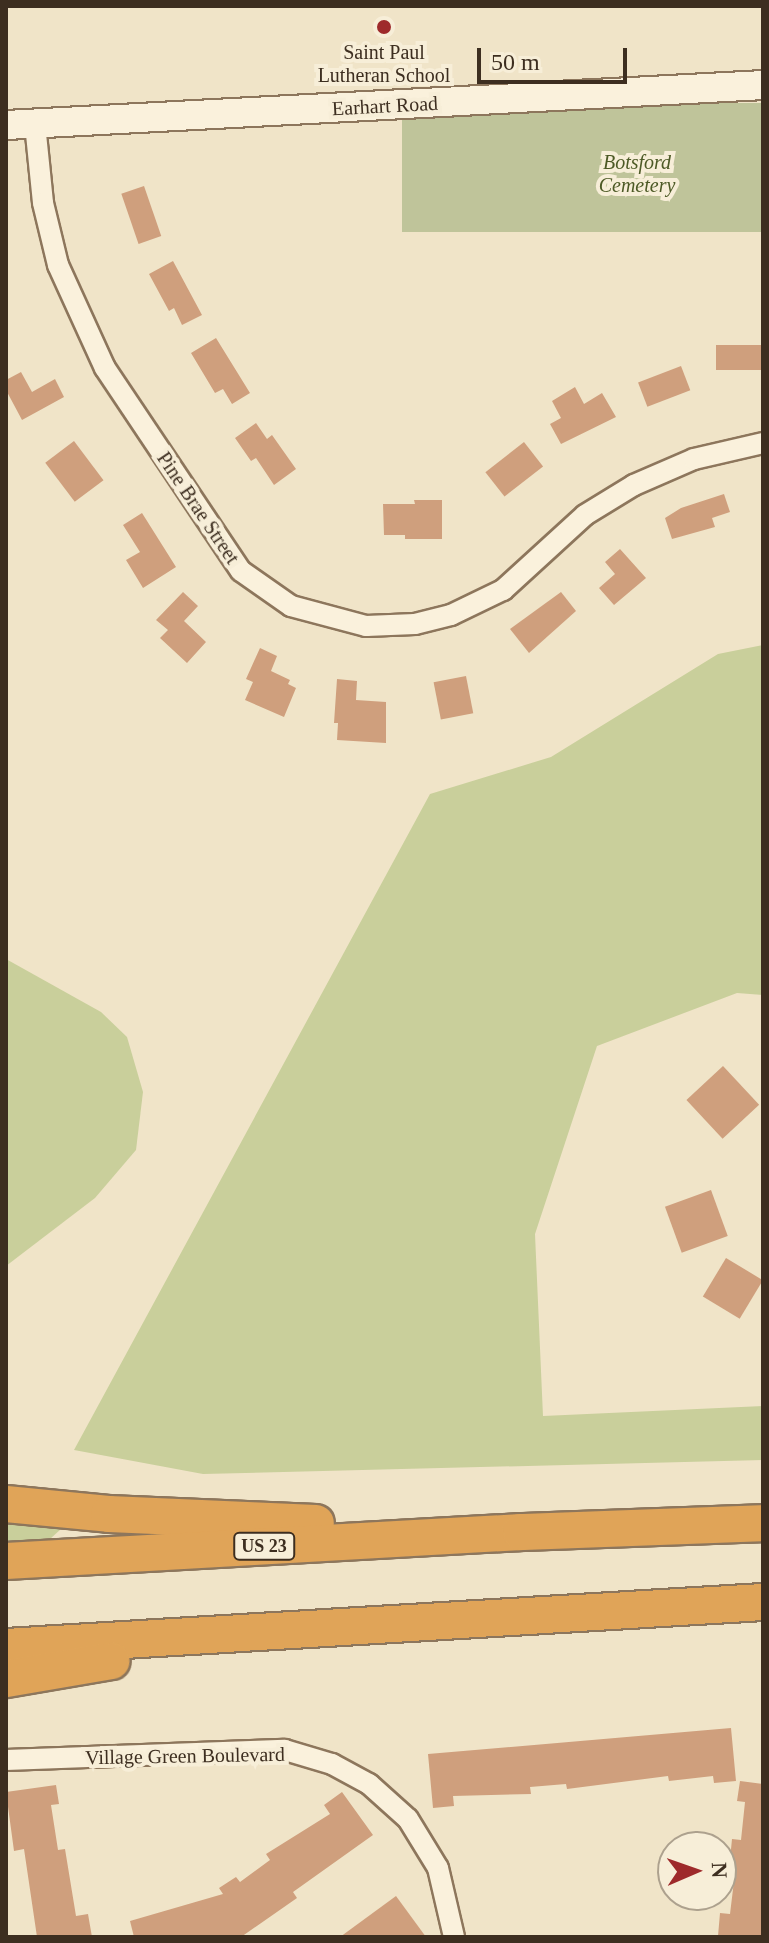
<!DOCTYPE html>
<html>
<head>
<meta charset="utf-8">
<style>
  body { margin:0 }
  #map { position:relative; width:769px; height:1943px; overflow:hidden; background:#f0e4c8; font-family:Georgia,serif }
  div>[style] { position:absolute }
  .green>* { inset:0; background:#c9cf9b }
  .cemetery>* { inset:0; background:#bfc49a; transform-origin:0 0 }
  .building>* { inset:0; background:#cf9f7d; transform-origin:0 0 }
  .roads { filter:drop-shadow(2px 0 #8d765c) drop-shadow(-2px 0 #8d765c) drop-shadow(0 2px #8d765c) drop-shadow(0 -2px #8d765c) }
  .street>* { height:20px; margin:-10px; padding:0 10px; transform-origin:10px; border-radius:10px; background:#faf1dc }
  .secondary>* { height:28px; margin:-14px; padding:0 14px; transform-origin:14px; border-radius:14px; background:#faf1dc }
  .highway>* { height:36px; margin:-18px; padding:0 18px; transform-origin:18px; border-radius:18px; background:#e0a458 }
  .dots>* { width:22px; height:22px; translate:-50% -50%; box-sizing:border-box; border:4px solid #f7eed8; border-radius:50% }
  span { translate:-50% -50%; white-space:nowrap; text-align:center; line-height:1.15; -webkit-text-stroke:8px #f7eed8; paint-order:stroke }
  .shield-label span { padding:2px 6px; background:#f7eed8; border:2px solid; border-radius:6px; -webkit-text-stroke-width:0 }
  .shield-label { font-size:18px; color:#3d2e20; font-weight:700 }
  .poi-label { font-size:20px; color:#3d2e20 }
  .street-label { font-size:20px; color:#3d2e20 }
  .park-label { font-size:20px; color:#4d5a26; font-style:italic }
  .frame { position:absolute; inset:0; border:8px solid #3d2e20; pointer-events:none }
  .north { position:absolute; left:657px; top:1831px; width:80px; height:80px; box-sizing:border-box; background:#f7eed8; border:2px solid #ada18e; border-radius:50%; rotate:88deg; font-size:22px; font-weight:700; line-height:32px; text-align:center; color:#3d2e20 }
  .north::after { content:''; display:block; margin:auto; width:28px; height:36px; background:#9e2a2b; clip-path:polygon(50% 0,100% 100%,50% 72%,0 100%) }
  .scale { position:absolute; left:477px; top:48px; width:150px; height:36px; box-sizing:border-box; border:4px solid #3d2e20; border-top:0; padding-left:10px; font-size:24px; line-height:28px; white-space:nowrap; color:#3d2e20; -webkit-text-stroke:6px #f7eed8; paint-order:stroke }
</style>
</head>
<body>
<div id="map">
  <div class="green">
    <div style="clip-path:polygon(763px 645px,763px 995px,737px 993px,597px 1046px,535px 1234px,543px 1416px,763px 1406px,763px 1460px,203px 1474px,74px 1450px,430px 794px,551px 757px,718px 654px)"></div>
    <div style="clip-path:polygon(6px 959px,101px 1012px,127px 1037px,143px 1092px,136px 1150px,95px 1198px,6px 1266px)"></div>
    <div style="clip-path:polygon(6px 1518px,61px 1529px,6px 1579px)"></div>
  </div>
  <div class="cemetery">
    <div style="left:763px;top:103px;width:129px;height:361px;rotate:90deg"></div>
  </div>
  <div class="building">
    <div style="left:144px;top:186px;width:53px;height:24px;rotate:71deg"></div>
    <div style="clip-path:polygon(173px 261px,202px 315px,182px 325px,174px 308px,169px 311px,149px 274px)"></div>
    <div style="clip-path:polygon(216px 338px,250px 393px,232px 404px,223px 389px,215px 393px,191px 353px)"></div>
    <div style="left:763px;top:345px;width:25px;height:47px;rotate:90deg"></div>
    <div style="left:681px;top:366px;width:26px;height:46px;rotate:69deg"></div>
    <div style="clip-path:polygon(21px 372px,32px 392px,55px 379px,64px 397px,22px 420px,6px 390px,6px 380px)"></div>
    <div style="clip-path:polygon(575px 387px,584px 404px,602px 393px,616px 417px,561px 444px,550px 424px,561px 418px,552px 401px)"></div>
    <div style="clip-path:polygon(256px 423px,267px 439px,272px 435px,296px 469px,274px 485px,256px 458px,251px 461px,235px 438px)"></div>
    <div style="left:74px;top:441px;width:49px;height:36px;rotate:53deg"></div>
    <div style="left:524px;top:442px;width:31px;height:49px;rotate:52deg"></div>
    <div style="clip-path:polygon(724px 494px,730px 512px,712px 518px,715px 527px,672px 539px,665px 518px,681px 508px)"></div>
    <div style="clip-path:polygon(414px 500px,442px 500px,442px 539px,405px 539px,405px 535px,384px 535px,383px 504px,415px 504px)"></div>
    <div style="clip-path:polygon(142px 513px,176px 567px,143px 588px,126px 560px,140px 552px,123px 525px)"></div>
    <div style="clip-path:polygon(620px 549px,646px 578px,614px 605px,599px 588px,615px 574px,605px 562px)"></div>
    <div style="clip-path:polygon(183px 592px,198px 606px,184px 621px,206px 642px,187px 663px,160px 638px,168px 630px,156px 620px)"></div>
    <div style="clip-path:polygon(561px 592px,576px 611px,529px 653px,510px 629px)"></div>
    <div style="clip-path:polygon(260px 648px,277px 656px,271px 671px,290px 680px,288px 684px,296px 688px,284px 717px,245px 700px,253px 682px,246px 679px)"></div>
    <div style="left:466px;top:676px;width:38px;height:33px;rotate:79deg"></div>
    <div style="clip-path:polygon(337px 679px,357px 681px,356px 700px,386px 702px,386px 743px,337px 740px,338px 723px,334px 723px)"></div>
    <div style="left:723px;top:1066px;width:53px;height:50px;rotate:47deg"></div>
    <div style="left:711px;top:1190px;width:49px;height:49px;rotate:70deg"></div>
    <div style="left:726px;top:1258px;width:43px;height:45px;rotate:31deg"></div>
    <div style="clip-path:polygon(731px 1728px,736px 1781px,714px 1783px,713px 1776px,669px 1781px,668px 1776px,567px 1789px,566px 1784px,530px 1787px,531px 1794px,453px 1796px,454px 1806px,433px 1808px,428px 1754px)"></div>
    <div style="clip-path:polygon(740px 1781px,763px 1784px,763px 1937px,718px 1936px,720px 1913px,730px 1914px,734px 1881px,728px 1880px,732px 1839px,741px 1840px,745px 1802px,737px 1801px)"></div>
    <div style="clip-path:polygon(56px 1785px,59px 1804px,51px 1805px,58px 1850px,65px 1849px,76px 1916px,88px 1914px,92px 1937px,37px 1937px,24px 1849px,14px 1851px,6px 1792px)"></div>
    <div style="clip-path:polygon(342px 1792px,373px 1835px,293px 1892px,297px 1898px,241px 1937px,134px 1937px,130px 1921px,223px 1894px,219px 1888px,236px 1877px,240px 1882px,270px 1860px,266px 1854px,330px 1814px,324px 1805px)"></div>
    <div style="clip-path:polygon(396px 1896px,426px 1937px,340px 1937px)"></div>
  </div>
  <div class="roads">
    <div class="street">
      <div style="left:35px;top:124px;width:79px;rotate:84.2deg"></div>
      <div style="left:43px;top:203px;width:64px;rotate:76.4deg"></div>
      <div style="left:58px;top:265px;width:113px;rotate:65.5deg"></div>
      <div style="left:105px;top:368px;width:244px;rotate:56.2deg"></div>
      <div style="left:241px;top:571px;width:61px;rotate:35deg"></div>
      <div style="left:291px;top:606px;width:78px;rotate:14.9deg"></div>
      <div style="left:366px;top:626px;width:49px;rotate:-2.3deg"></div>
      <div style="left:415px;top:624px;width:37px;rotate:-14deg"></div>
      <div style="left:451px;top:615px;width:58px;rotate:-25.7deg"></div>
      <div style="left:503px;top:590px;width:111px;rotate:-42.4deg"></div>
      <div style="left:585px;top:515px;width:57px;rotate:-31.5deg"></div>
      <div style="left:634px;top:485px;width:65px;rotate:-23.4deg"></div>
      <div style="left:694px;top:459px;width:71px;rotate:-13.1deg"></div>
      <div style="left:6px;top:1760px;width:279px;rotate:-2.1deg"></div>
      <div style="left:285px;top:1750px;width:49px;rotate:16.6deg"></div>
      <div style="left:332px;top:1764px;width:42px;rotate:28.4deg"></div>
      <div style="left:369px;top:1784px;width:52px;rotate:41.9deg"></div>
      <div style="left:408px;top:1819px;width:57px;rotate:58.5deg"></div>
      <div style="left:438px;top:1868px;width:71px;rotate:76.9deg"></div>
    </div>
    <div class="secondary">
      <div style="left:6px;top:125px;width:758px;rotate:-3.02deg"></div>
    </div>
    <div class="highway">
      <div style="left:6px;top:1504px;width:103px;rotate:5.5deg"></div>
      <div style="left:109px;top:1514px;width:207px;rotate:2.5deg"></div>
      <div style="left:6px;top:1561px;width:516px;rotate:-3.22deg"></div>
      <div style="left:521px;top:1532px;width:242px;rotate:-2.1deg"></div>
      <div style="left:6px;top:1647px;width:758px;rotate:-3.4deg"></div>
      <div style="left:6px;top:1679px;width:107px;rotate:-9.7deg"></div>
    </div>
  </div>
  <div class="dots">
    <div style="left:384px;top:27px;background:#9e2a2b"></div>
  </div>
  <div class="shield-label">
    <span style="left:264px;top:1546px">US 23</span>
  </div>
  <div class="poi-label">
    <span style="left:384px;top:64px">Saint Paul<br>Lutheran School</span>
  </div>
  <div class="street-label">
    <span style="left:385px;top:106px;rotate:-3deg">Earhart Road</span>
    <span style="left:198px;top:508px;rotate:56deg">Pine Brae Street</span>
    <span style="left:185px;top:1756px;rotate:-1deg">Village Green Boulevard</span>
  </div>
  <div class="park-label">
    <span style="left:637px;top:174px">Botsford<br>Cemetery</span>
  </div>
  <div class="frame"></div>
  <div class="north">N</div>
  <div class="scale">50 m</div>
</div>
</body>
</html>
